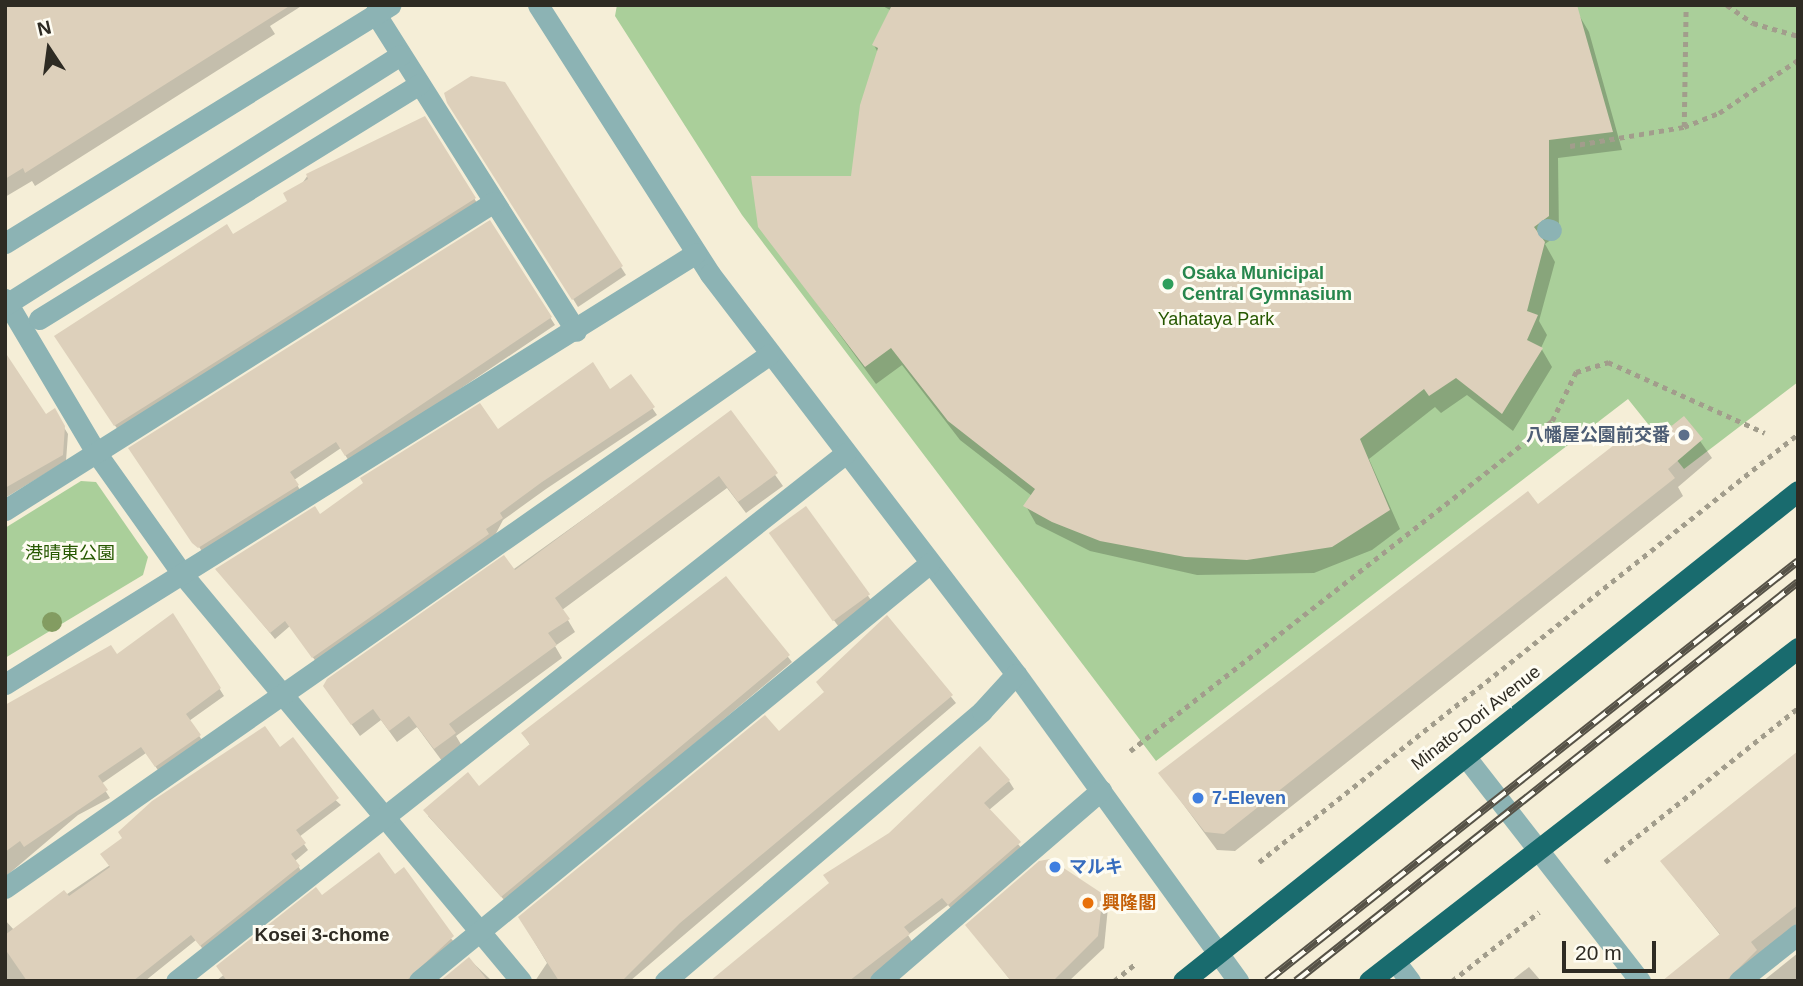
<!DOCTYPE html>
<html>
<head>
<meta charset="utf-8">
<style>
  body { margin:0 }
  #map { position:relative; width:1803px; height:986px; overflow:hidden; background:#f5eed7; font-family:Arial,"Noto Sans JP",sans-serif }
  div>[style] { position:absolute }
  .green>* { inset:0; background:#aacf9a }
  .shadow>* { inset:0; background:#0003; transform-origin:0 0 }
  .building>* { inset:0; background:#ddd0bb; transform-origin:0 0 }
  .path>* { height:4.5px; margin-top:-2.25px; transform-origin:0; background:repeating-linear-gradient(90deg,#a29d8c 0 5px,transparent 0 10px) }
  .minor>* { height:21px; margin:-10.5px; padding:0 10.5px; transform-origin:10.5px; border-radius:10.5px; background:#8cb3b4 }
  .highway>* { height:21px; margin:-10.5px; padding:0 10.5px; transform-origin:10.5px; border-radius:10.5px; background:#196b6e }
  .rail>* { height:8px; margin-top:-4px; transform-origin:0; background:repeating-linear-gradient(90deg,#fefcf2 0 16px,#565247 0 32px); box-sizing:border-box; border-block:2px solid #565247 }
  .trees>* { width:20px; height:20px; margin:-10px; border-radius:50%; background:#839c61 }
  .dots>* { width:19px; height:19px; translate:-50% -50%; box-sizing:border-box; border:4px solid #fefcf2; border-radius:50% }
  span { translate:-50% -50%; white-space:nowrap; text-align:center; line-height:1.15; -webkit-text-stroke:6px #fefcf2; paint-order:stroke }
  .leisure-label { font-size:18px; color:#27864d; font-weight:700 }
  .left { translate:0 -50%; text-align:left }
  .park-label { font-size:18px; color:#265800 }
  .service-label { font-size:18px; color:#4e5e75; font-weight:700 }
  .right { translate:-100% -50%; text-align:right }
  .street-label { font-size:18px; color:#2e2b23 }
  .shop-label { font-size:18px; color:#366cbe; font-weight:700 }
  .food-label { font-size:18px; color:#c56008; font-weight:700 }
  .neighbourhood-label { font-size:19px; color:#2e2b23; font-weight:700 }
  .frame { position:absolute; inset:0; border:7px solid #2e2b23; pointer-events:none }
  .north { position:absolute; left:14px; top:14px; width:70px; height:70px; -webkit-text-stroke:5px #fefcf2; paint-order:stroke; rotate:347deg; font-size:19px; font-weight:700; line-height:28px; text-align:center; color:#2e2b23 }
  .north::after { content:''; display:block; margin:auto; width:24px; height:32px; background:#2e2b23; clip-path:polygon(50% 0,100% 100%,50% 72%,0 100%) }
  .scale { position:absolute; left:1562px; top:941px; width:94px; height:32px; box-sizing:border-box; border:4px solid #2e2b23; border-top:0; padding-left:9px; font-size:21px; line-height:24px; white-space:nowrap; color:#2e2b23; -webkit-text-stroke:5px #fefcf2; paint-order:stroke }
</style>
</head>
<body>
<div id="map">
  <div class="green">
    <div style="clip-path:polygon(617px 5px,1798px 5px,1798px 382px,1684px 469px,1628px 399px,1156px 761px,742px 215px,615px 16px)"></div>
    <div style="clip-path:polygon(81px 481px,96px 482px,148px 557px,143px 575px,5px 658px,5px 528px)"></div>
  </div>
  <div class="shadow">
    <div style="clip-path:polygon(5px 5px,303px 5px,270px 26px,275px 34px,35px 186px,32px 181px,5px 197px)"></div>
    <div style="clip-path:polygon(881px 5px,1573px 5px,1589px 32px,1622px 150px,1558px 158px,1559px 234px,1545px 244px,1555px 262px,1539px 321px,1547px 335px,1541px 348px,1552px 367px,1513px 431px,1467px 395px,1441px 413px,1435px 407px,1369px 459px,1400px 529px,1372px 550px,1314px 573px,1197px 575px,1090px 551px,1036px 524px,1026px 506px,1032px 496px,960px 440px,902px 365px,876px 384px,760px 226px,853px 178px,878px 53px,874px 45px,890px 10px)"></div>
    <div style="clip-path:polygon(504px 84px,626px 275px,578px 307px,447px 93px)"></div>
    <div style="clip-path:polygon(424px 119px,479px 206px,120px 433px,61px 344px,290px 201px,308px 175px)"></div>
    <div style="clip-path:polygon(490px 222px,555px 325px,350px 463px,341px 448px,294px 480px,302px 493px,204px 554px,135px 456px)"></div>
    <div style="clip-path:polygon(5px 367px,45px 416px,54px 411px,68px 434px,66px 461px,5px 498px)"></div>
    <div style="clip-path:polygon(630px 376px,657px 415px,546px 489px,503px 520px,492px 541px,317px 663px,290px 626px,275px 639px,217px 569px,498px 432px,610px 391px)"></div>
    <div style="clip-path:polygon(731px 413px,783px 486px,746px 513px,727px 488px,562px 610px,575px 632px,555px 646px,562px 658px,456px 736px,462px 746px,442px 761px,417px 727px,397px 742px,381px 720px,360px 736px,333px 699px)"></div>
    <div style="clip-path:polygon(1684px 418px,1712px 458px,1678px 487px,1683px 496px,1235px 851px,1217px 850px,1160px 773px,1538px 506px,1648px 447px)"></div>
    <div style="left:805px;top:509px;width:117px;height:42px;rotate:54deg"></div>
    <div style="clip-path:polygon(726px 579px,792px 662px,506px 902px,428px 816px,479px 789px,531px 746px,523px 734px)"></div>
    <div style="clip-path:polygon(173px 615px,224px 696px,189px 721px,204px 743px,160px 773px,146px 753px,101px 784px,110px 798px,78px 815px,5px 877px,5px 708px,111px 647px,116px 656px)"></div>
    <div style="clip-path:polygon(887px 617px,956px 703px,630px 981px,535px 981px,547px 963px,520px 918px,778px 734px,826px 693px)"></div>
    <div style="clip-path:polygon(280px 750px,341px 805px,299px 837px,308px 850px,295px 861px,303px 874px,205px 952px,196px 940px,145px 981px,5px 981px,5px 920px,14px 930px)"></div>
    <div style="clip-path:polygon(1798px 753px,1798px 932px,1735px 981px,1667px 981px,1721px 936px,1662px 862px)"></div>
    <div style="clip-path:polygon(1009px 781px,1014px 789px,989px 810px,1024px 851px,954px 912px,948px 905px,908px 935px,913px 943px,876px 981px,711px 981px)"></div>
    <div style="clip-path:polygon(395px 877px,456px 944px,413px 981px,216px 981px,322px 897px)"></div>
    <div style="clip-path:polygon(1101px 895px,1108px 907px,1104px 948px,1069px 981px,1011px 981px,968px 925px)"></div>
    <div style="clip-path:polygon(1798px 953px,1798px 981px,1763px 981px)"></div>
    <div style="clip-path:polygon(469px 959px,492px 981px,443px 981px)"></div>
    <div style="clip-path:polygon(1529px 967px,1541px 981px,1511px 981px)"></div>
  </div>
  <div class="building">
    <div style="clip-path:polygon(5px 5px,291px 5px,25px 173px,23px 168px,5px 179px)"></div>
    <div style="clip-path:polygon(892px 5px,1577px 5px,1613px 132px,1549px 140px,1549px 216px,1534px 227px,1545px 242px,1527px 311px,1538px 315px,1527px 340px,1543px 348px,1502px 414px,1456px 378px,1429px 396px,1424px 389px,1360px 439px,1390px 510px,1332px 547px,1247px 560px,1185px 557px,1100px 541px,1052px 522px,1023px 506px,1035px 489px,948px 421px,891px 348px,865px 367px,758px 227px,751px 176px,851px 176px,860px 105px,878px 48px,872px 45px)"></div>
    <div style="clip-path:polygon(471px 76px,505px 82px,623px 266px,572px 300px,447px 103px,444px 93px)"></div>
    <div style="clip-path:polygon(425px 116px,476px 198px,114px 426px,54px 336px,227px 224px,233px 234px,287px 201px,283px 193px,308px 179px,306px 174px)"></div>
    <div style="clip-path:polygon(490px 220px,552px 317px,345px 456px,336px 442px,290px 472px,299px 485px,198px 548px,192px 543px,128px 448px)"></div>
    <div style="clip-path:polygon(5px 352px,46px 414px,55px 408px,65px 426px,63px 455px,5px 488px)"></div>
    <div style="clip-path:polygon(593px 362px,610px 389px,631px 374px,655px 407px,542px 482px,500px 513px,503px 518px,486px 529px,489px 534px,312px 658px,285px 621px,270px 633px,215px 569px,315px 506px,320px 514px,363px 483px,360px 478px,480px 403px,498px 429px)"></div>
    <div style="clip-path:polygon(731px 410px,778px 473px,738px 502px,719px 476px,555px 598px,570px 619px,548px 633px,557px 645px,449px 724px,456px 733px,434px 749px,409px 716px,389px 731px,373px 709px,351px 725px,323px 686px,327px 679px,504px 555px,515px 570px)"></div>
    <div style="clip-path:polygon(1684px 416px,1703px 439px,1668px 469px,1675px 478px,1224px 834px,1205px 832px,1158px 773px,1528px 491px,1538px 504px,1636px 428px,1649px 444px)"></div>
    <div style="left:806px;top:506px;width:109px;height:46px;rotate:54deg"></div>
    <div style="clip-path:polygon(726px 576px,790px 655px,501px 897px,423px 810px,468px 772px,479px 786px,530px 744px,521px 733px)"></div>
    <div style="clip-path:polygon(173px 613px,221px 688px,186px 714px,201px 735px,155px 767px,141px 747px,98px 776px,108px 790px,24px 847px,20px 841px,5px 852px,5px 705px,111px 645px,117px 654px)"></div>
    <div style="clip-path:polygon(887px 615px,953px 695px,680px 923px,622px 981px,559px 981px,518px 917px,765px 715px,779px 731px,824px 692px,816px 682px)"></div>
    <div style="clip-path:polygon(265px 726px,280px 747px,293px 737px,339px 798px,296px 830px,306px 843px,291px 854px,300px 866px,200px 946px,191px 935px,133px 981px,27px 981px,5px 949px,5px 935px,64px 890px,69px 896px,110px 867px,100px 854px,122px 838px,118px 832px,152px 801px)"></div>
    <div style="clip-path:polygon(980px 746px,1010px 780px,984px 803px,1021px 842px,948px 905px,942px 898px,904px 927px,910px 934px,849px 981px,710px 981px,829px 883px,823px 875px,889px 833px)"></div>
    <div style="clip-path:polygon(1798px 751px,1798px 905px,1751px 942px,1757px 950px,1726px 981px,1662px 981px,1720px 934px,1660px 861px)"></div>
    <div style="clip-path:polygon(379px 852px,395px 874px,404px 867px,454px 936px,406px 981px,227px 981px,216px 966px,316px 887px,322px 895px)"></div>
    <div style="clip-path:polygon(1050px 859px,1103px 894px,1098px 936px,1053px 981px,1011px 981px,965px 925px,1039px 861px)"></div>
    <div style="clip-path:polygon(469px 957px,488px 981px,440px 981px)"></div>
  </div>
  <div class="path">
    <div style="left:1727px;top:5px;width:32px;rotate:35deg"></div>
    <div style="left:1753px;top:23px;width:47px;rotate:16.1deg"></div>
    <div style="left:1684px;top:127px;width:122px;rotate:-89.1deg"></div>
    <div style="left:1570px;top:146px;width:116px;rotate:-9.5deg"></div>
    <div style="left:1684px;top:127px;width:38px;rotate:-22deg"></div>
    <div style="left:1719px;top:113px;width:95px;rotate:-33.9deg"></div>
    <div style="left:1130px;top:751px;width:536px;rotate:-38.03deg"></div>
    <div style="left:1552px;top:421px;width:55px;rotate:-63.9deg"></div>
    <div style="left:1576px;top:372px;width:34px;rotate:-17deg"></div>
    <div style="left:1608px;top:362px;width:172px;rotate:24.3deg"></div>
    <div style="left:1259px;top:862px;width:688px;rotate:-38.45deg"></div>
    <div style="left:1605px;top:862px;width:247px;rotate:-38.6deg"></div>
    <div style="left:1114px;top:981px;width:28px;rotate:-39deg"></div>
    <div style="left:1452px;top:981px;width:111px;rotate:-38.4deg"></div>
  </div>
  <div class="minor">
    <div style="left:538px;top:5px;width:319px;rotate:57.4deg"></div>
    <div style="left:710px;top:274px;width:504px;rotate:52.58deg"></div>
    <div style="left:1016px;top:674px;width:379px;rotate:54.1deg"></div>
    <div style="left:375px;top:13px;width:376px;rotate:57.7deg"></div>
    <div style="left:1547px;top:229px;width:4px;rotate:14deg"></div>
    <div style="left:5px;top:243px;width:453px;rotate:-31.7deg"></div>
    <div style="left:5px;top:299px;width:180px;rotate:59.3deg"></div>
    <div style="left:97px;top:454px;width:148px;rotate:54.6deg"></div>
    <div style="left:183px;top:575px;width:528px;rotate:50.22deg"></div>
    <div style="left:5px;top:305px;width:468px;rotate:-32.3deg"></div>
    <div style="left:39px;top:319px;width:447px;rotate:-31.7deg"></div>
    <div style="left:5px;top:510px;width:578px;rotate:-32.21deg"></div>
    <div style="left:5px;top:684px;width:814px;rotate:-31.95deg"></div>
    <div style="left:1465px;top:756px;width:285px;rotate:52.1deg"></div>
    <div style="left:5px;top:888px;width:933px;rotate:-34.92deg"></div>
    <div style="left:1395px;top:961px;width:25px;rotate:53deg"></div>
    <div style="left:176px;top:981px;width:853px;rotate:-38.24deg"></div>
    <div style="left:419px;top:981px;width:660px;rotate:-39.28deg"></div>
    <div style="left:665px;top:981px;width:416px;rotate:-40.4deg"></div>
    <div style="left:982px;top:711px;width:50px;rotate:-47.4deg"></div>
    <div style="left:880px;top:981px;width:292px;rotate:-40.8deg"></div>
    <div style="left:1739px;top:981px;width:75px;rotate:-38.5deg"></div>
  </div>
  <div class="highway">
    <div style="left:1183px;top:981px;width:786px;rotate:-38.55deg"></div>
    <div style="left:1369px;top:981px;width:543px;rotate:-37.82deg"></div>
  </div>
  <div class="rail">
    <div style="left:1267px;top:981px;width:677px;rotate:-38.34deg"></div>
    <div style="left:1296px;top:981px;width:641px;rotate:-38.48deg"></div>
  </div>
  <div class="trees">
    <div style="left:52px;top:622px"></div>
  </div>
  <div class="dots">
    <div style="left:1168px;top:284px;background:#2e9e5b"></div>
    <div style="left:1684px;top:435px;background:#5c6f8a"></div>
    <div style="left:1198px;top:798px;background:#3f7fe0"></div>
    <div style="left:1055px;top:867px;background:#3f7fe0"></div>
    <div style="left:1088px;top:903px;background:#e8710a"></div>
  </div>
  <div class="leisure-label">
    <span class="left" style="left:1182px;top:284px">Osaka Municipal<br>Central Gymnasium</span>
  </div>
  <div class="park-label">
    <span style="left:1216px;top:319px">Yahataya Park</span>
    <span style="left:70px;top:553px">港晴東公園</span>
  </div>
  <div class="service-label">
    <span class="right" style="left:1670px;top:435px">八幡屋公園前交番</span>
  </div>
  <div class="street-label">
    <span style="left:1476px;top:718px;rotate:-38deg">Minato-Dori Avenue</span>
  </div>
  <div class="shop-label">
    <span class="left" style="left:1212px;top:798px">7-Eleven</span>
    <span class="left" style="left:1069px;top:867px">マルキ</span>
  </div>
  <div class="food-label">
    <span class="left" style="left:1102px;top:903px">興隆閣</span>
  </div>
  <div class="neighbourhood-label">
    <span style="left:322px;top:935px">Kosei 3-chome</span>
  </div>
  <div class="frame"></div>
  <div class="north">N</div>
  <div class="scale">20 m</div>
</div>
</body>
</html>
